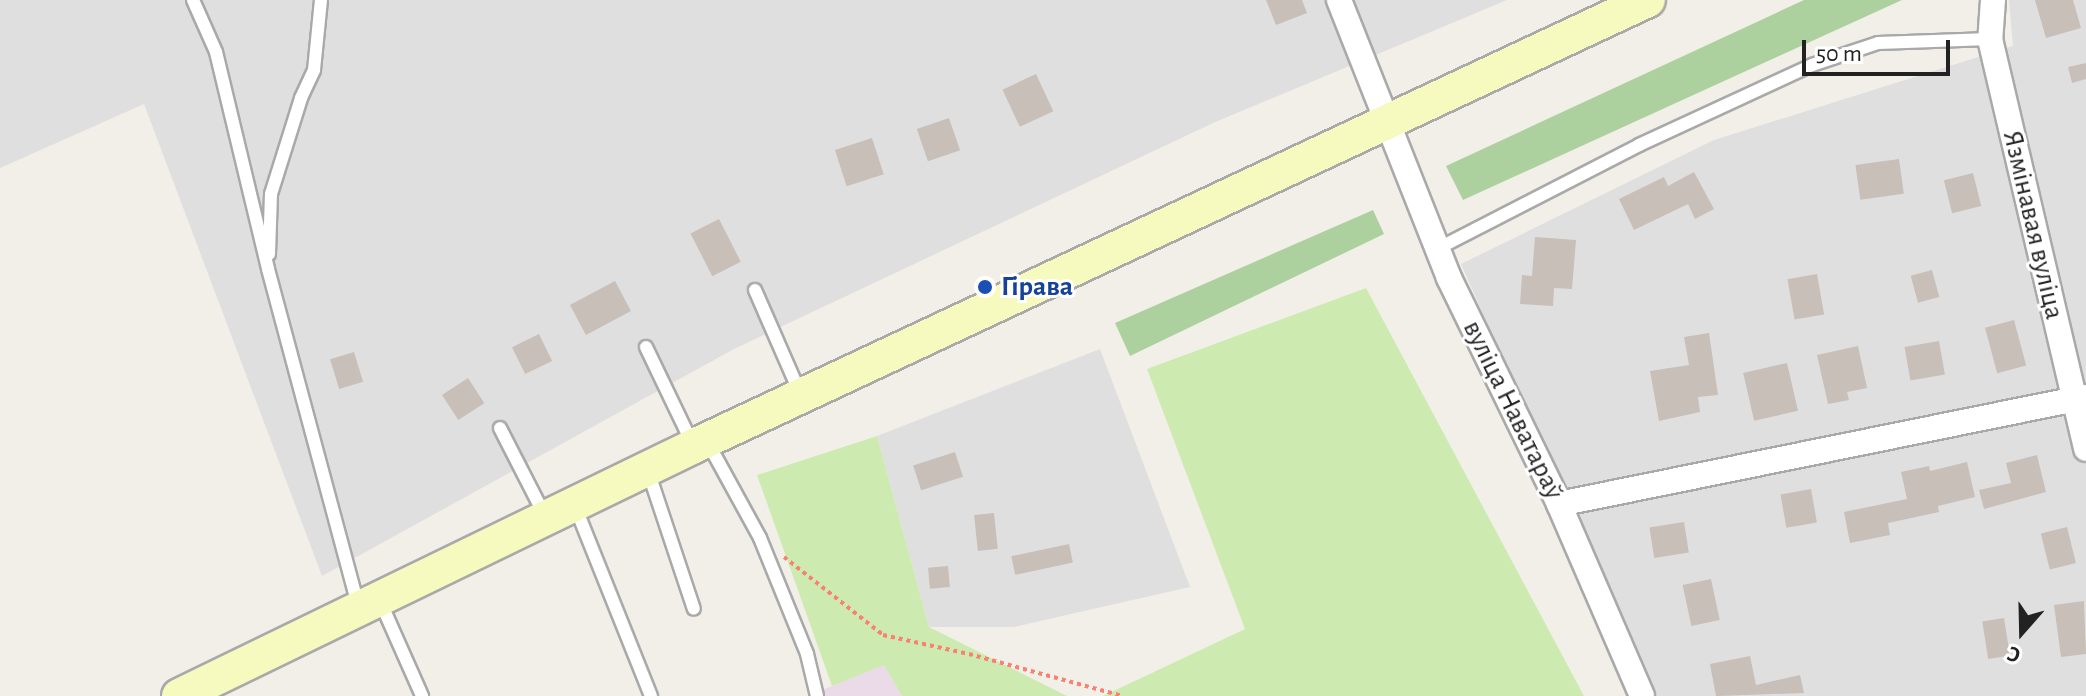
<!DOCTYPE html>
<html>
<head>
<meta charset="utf-8">
<style>
  body { margin:0 }
  #map { position:relative; width:2086px; height:696px; overflow:hidden; background:#f2efe9; font-family:"Alegreya Sans",sans-serif }
  div>[style] { position:absolute }
  .residential>* { inset:0; background:#e0dfdf }
  .industrial>* { inset:0; background:#ebdbe8 }
  .grass>* { inset:0; background:#cdebb0 }
  .forest>* { inset:0; background:#add19e }
  .building>* { inset:0; background:#c7bfb8; transform-origin:0 0 }
  .path>* { height:4px; margin-top:-2px; transform-origin:0; background:repeating-linear-gradient(90deg,#fa8072 0 4px,transparent 0 8px) }
  .roads { filter:drop-shadow(2px 0 #a9a9a9) drop-shadow(-2px 0 #a9a9a9) drop-shadow(0 2px #a9a9a9) drop-shadow(0 -2px #a9a9a9) }
  .lane>* { height:12px; margin:-6px; padding:0 6px; transform-origin:6px; border-radius:6px; background:#fff }
  .street>* { height:24px; margin:-12px; padding:0 12px; transform-origin:12px; border-radius:12px; background:#fff }
  .secondary>* { height:34px; margin:-17px; padding:0 17px; transform-origin:17px; border-radius:17px; background:#f7fabf }
  .dots>* { width:22px; height:22px; translate:-50% -50%; box-sizing:border-box; border:4px solid #fff; border-radius:50% }
  span { translate:-50% -50%; white-space:nowrap; text-align:center; line-height:1.15; -webkit-text-stroke:6px #fff; paint-order:stroke }
  .street-label { font-size:28px; color:#222 }
  .transit-label { font-size:28px; color:#164399; font-weight:700 }
  .left { translate:0 -50%; text-align:left }
  .north { position:absolute; left:1982px; top:592px; width:80px; height:80px; -webkit-text-stroke:6px #fff; paint-order:stroke; rotate:200deg; font-size:22px; font-weight:700; line-height:32px; text-align:center; color:#222 }
  .north::after { content:''; display:block; margin:auto; width:28px; height:36px; background:#222; clip-path:polygon(50% 0,100% 100%,50% 72%,0 100%) }
  .scale { position:absolute; left:1802px; top:40px; width:148px; height:36px; box-sizing:border-box; border:4px solid #222; border-top:0; padding-left:10px; font-size:24px; line-height:28px; white-space:nowrap; color:#222; -webkit-text-stroke:6px #fff; paint-order:stroke }
</style>
</head>
<body>
<div id="map">
  <div class="residential">
    <div style="clip-path:polygon(0 0,1507px 0,1213px 123px,734px 349px,322px 576px,144px 104px,0 168px)"></div>
    <div style="clip-path:polygon(2009px 0,2086px 0,2086px 696px,1652px 696px,1461px 264px,1714px 140px,2013px 46px)"></div>
    <div style="clip-path:polygon(1100px 349px,1190px 587px,1014px 627px,929px 627px,877px 436px)"></div>
  </div>
  <div class="industrial">
    <div style="clip-path:polygon(884px 664px,902px 696px,808px 696px)"></div>
  </div>
  <div class="grass">
    <div style="clip-path:polygon(1366px 288px,1584px 696px,1103px 696px,1245px 629px,1147px 369px)"></div>
    <div style="clip-path:polygon(877px 436px,929px 627px,1067px 696px,902px 696px,884px 665px,832px 686px,757px 475px)"></div>
  </div>
  <div class="forest">
    <div style="clip-path:polygon(1804px 0,1902px 0,1463px 200px,1446px 166px)"></div>
    <div style="clip-path:polygon(1373px 210px,1384px 234px,1130px 356px,1115px 323px)"></div>
  </div>
  <div class="building">
    <div style="clip-path:polygon(1266px 0,1302px 0,1307px 13px,1276px 25px)"></div>
    <div style="clip-path:polygon(2035px 0,2073px 0,2081px 28px,2046px 38px)"></div>
    <div style="clip-path:polygon(2086px 63px,2086px 79px,2072px 83px,2068px 67px)"></div>
    <div style="left:1036px;top:74px;width:41px;height:37px;rotate:65deg"></div>
    <div style="left:949px;top:118px;width:34px;height:34px;rotate:71deg"></div>
    <div style="left:872px;top:138px;width:38px;height:39px;rotate:72deg"></div>
    <div style="left:1899px;top:159px;width:35px;height:44px;rotate:82deg"></div>
    <div style="clip-path:polygon(1694px 172px,1714px 209px,1695px 219px,1688px 204px,1634px 230px,1619px 199px,1664px 177px,1668px 186px)"></div>
    <div style="left:1973px;top:173px;width:34px;height:30px;rotate:76deg"></div>
    <div style="left:719px;top:219px;width:48px;height:32px;rotate:63deg"></div>
    <div style="clip-path:polygon(1535px 237px,1576px 240px,1572px 289px,1554px 288px,1553px 306px,1520px 304px,1522px 275px,1532px 276px)"></div>
    <div style="left:1932px;top:270px;width:28px;height:22px;rotate:75deg"></div>
    <div style="left:1817px;top:274px;width:41px;height:30px;rotate:80deg"></div>
    <div style="left:615px;top:281px;width:34px;height:51px;rotate:62deg"></div>
    <div style="left:2014px;top:320px;width:47px;height:30px;rotate:75deg"></div>
    <div style="clip-path:polygon(1709px 333px,1718px 395px,1698px 397px,1700px 412px,1659px 421px,1650px 371px,1689px 365px,1684px 337px)"></div>
    <div style="left:539px;top:334px;width:30px;height:30px;rotate:64deg"></div>
    <div style="left:1939px;top:341px;width:34px;height:35px;rotate:80deg"></div>
    <div style="clip-path:polygon(1858px 346px,1867px 388px,1847px 392px,1849px 400px,1828px 404px,1817px 355px)"></div>
    <div style="left:354px;top:352px;width:31px;height:25px;rotate:73deg"></div>
    <div style="left:1787px;top:363px;width:49px;height:45px;rotate:77deg"></div>
    <div style="left:468px;top:378px;width:30px;height:31px;rotate:57deg"></div>
    <div style="left:955px;top:452px;width:26px;height:44px;rotate:72deg"></div>
    <div style="clip-path:polygon(2037px 455px,2046px 492px,1984px 509px,1979px 490px,2011px 483px,2006px 463px)"></div>
    <div style="clip-path:polygon(1967px 462px,1975px 497px,1938px 506px,1939px 512px,1888px 523px,1890px 535px,1850px 543px,1844px 512px,1907px 499px,1901px 472px,1929px 466px,1930px 471px)"></div>
    <div style="left:1811px;top:489px;width:34px;height:31px;rotate:80deg"></div>
    <div style="left:994px;top:513px;width:36px;height:20px;rotate:84deg"></div>
    <div style="left:1684px;top:522px;width:31px;height:35px;rotate:81deg"></div>
    <div style="left:2067px;top:527px;width:37px;height:27px;rotate:76deg"></div>
    <div style="left:1069px;top:544px;width:19px;height:59px;rotate:78deg"></div>
    <div style="left:948px;top:566px;width:21px;height:20px;rotate:85deg"></div>
    <div style="left:1711px;top:579px;width:42px;height:29px;rotate:78deg"></div>
    <div style="clip-path:polygon(2084px 601px,2086px 654px,2061px 657px,2054px 605px)"></div>
    <div style="left:2004px;top:618px;width:38px;height:22px;rotate:81deg"></div>
    <div style="clip-path:polygon(1750px 656px,1756px 685px,1800px 675px,1804px 693px,1716px 696px,1710px 664px)"></div>
  </div>
  <div class="path">
    <div style="left:784px;top:557px;width:126px;rotate:38.2deg"></div>
    <div style="left:883px;top:635px;width:88px;rotate:12.5deg"></div>
    <div style="left:969px;top:654px;width:160px;rotate:15.3deg"></div>
  </div>
  <div class="roads">
    <div class="lane">
      <div style="left:193px;top:0;width:57px;rotate:66.1deg"></div>
      <div style="left:216px;top:52px;width:223px;rotate:76.5deg"></div>
      <div style="left:268px;top:269px;width:349px;rotate:75deg"></div>
      <div style="left:1437px;top:249px;width:227px;rotate:-27.2deg"></div>
      <div style="left:1639px;top:145px;width:191px;rotate:-24.8deg"></div>
      <div style="left:1812px;top:65px;width:70px;rotate:-18.4deg"></div>
      <div style="left:1878px;top:43px;width:112px;rotate:-2deg"></div>
      <div style="left:269px;top:254px;width:60px;rotate:-88.1deg"></div>
      <div style="left:271px;top:194px;width:101px;rotate:-72.6deg"></div>
      <div style="left:301px;top:98px;width:31px;rotate:-65deg"></div>
      <div style="left:314px;top:70px;width:70px;rotate:-84.3deg"></div>
      <div style="left:755px;top:290px;width:112px;rotate:66.4deg"></div>
      <div style="left:646px;top:347px;width:106px;rotate:64.4deg"></div>
      <div style="left:500px;top:428px;width:97px;rotate:62.9deg"></div>
      <div style="left:708px;top:443px;width:108px;rotate:61.3deg"></div>
      <div style="left:760px;top:538px;width:125px;rotate:67.9deg"></div>
      <div style="left:807px;top:654px;width:43px;rotate:76.6deg"></div>
      <div style="left:648px;top:471px;width:145px;rotate:71.6deg"></div>
      <div style="left:575px;top:506px;width:205px;rotate:68.2deg"></div>
      <div style="left:380px;top:601px;width:104px;rotate:66.1deg"></div>
    </div>
    <div class="street">
      <div style="left:1339px;top:0;width:299px;rotate:68.4deg"></div>
      <div style="left:1449px;top:278px;width:251px;rotate:64deg"></div>
      <div style="left:1559px;top:504px;width:209px;rotate:66.6deg"></div>
      <div style="left:1993px;top:0;width:39px;rotate:94deg"></div>
      <div style="left:1990px;top:39px;width:421px;rotate:76.8deg"></div>
      <div style="left:1559px;top:504px;width:538px;rotate:-11.48deg"></div>
    </div>
    <div class="secondary">
      <div style="left:179px;top:696px;width:572px;rotate:-25.89deg"></div>
      <div style="left:694px;top:446px;width:1053px;rotate:-25.06deg"></div>
    </div>
  </div>
  <div class="dots">
    <div style="left:985px;top:287px;background:#1a4fb4"></div>
  </div>
  <div class="street-label">
    <span style="left:2033px;top:225px;rotate:77deg">Язмінавая вуліца</span>
    <span style="left:1513px;top:410px;rotate:64deg">вуліца Наватараў</span>
  </div>
  <div class="transit-label">
    <span class="left" style="left:1001px;top:287px">Гірава</span>
  </div>
  <div class="north">С</div>
  <div class="scale">50 m</div>
</div>
</body>
</html>
